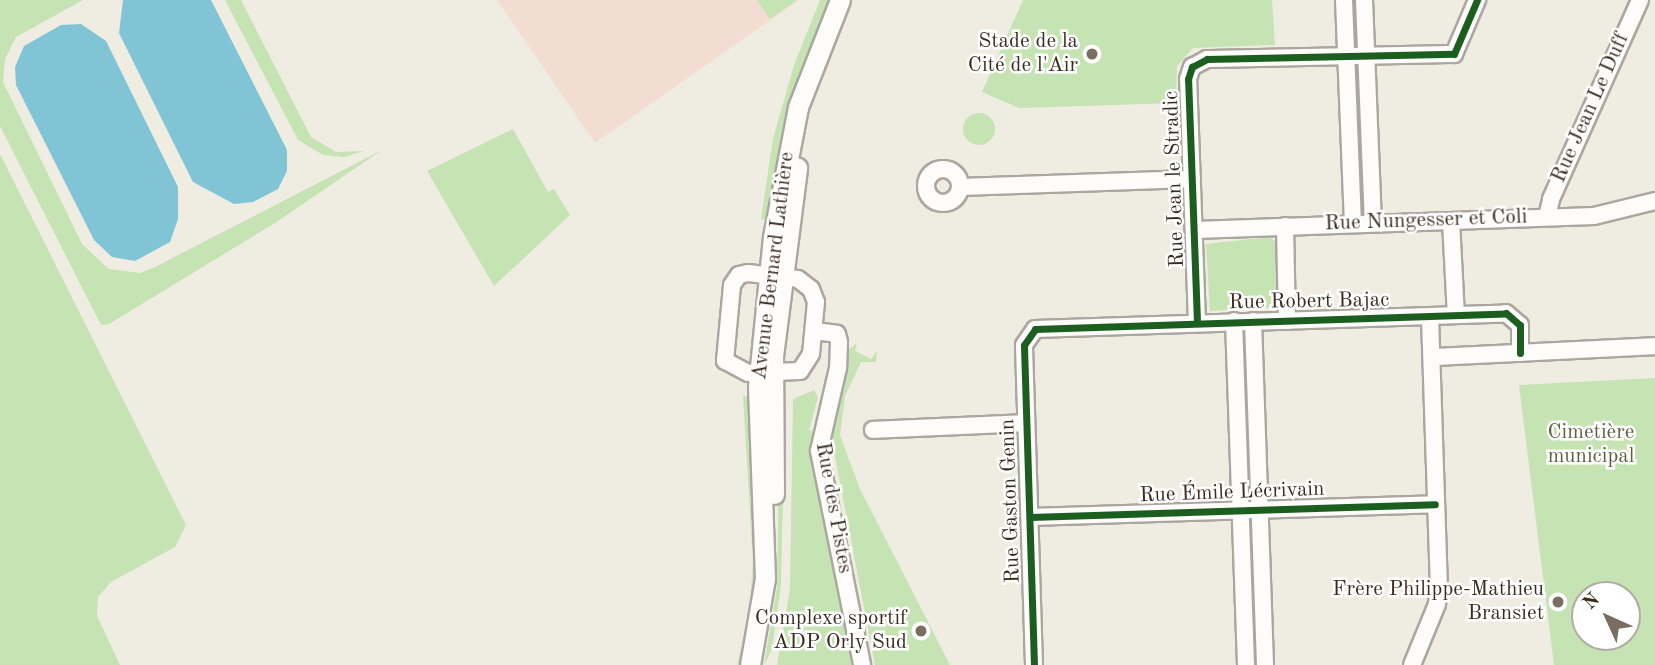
<!DOCTYPE html>
<html>
<head>
<meta charset="utf-8">
<style>
  body { margin:0 }
  #map { position:relative; width:1655px; height:665px; overflow:hidden; background:#efece2; font-family:"Old Standard TT",serif }
  div>[style] { position:absolute }
  .built>* { inset:0; background:#f3ddd3 }
  .green>* { inset:0; background:#c6e3b3 }
  .round { border-radius:50% }
  .water>* { inset:0; background:#80c4d5 }
  .roads { filter:drop-shadow(2px 0 #aba7a0) drop-shadow(-2px 0 #aba7a0) drop-shadow(0 2px #aba7a0) drop-shadow(0 -2px #aba7a0) }
  .minor>* { height:16px; margin:-8px; padding:0 8px; transform-origin:8px; border-radius:8px; background:#fdfcfb }
  .minor>.ring { margin:-8px; padding:0; box-sizing:content-box; background:none; border:16px solid #fdfcfb; border-radius:50% }
  .major>* { height:19px; margin:-9.5px; padding:0 9.5px; transform-origin:9.5px; border-radius:9.5px; background:#fdfcfb }
  .cycleway>* { height:7px; margin:-3.5px; padding:0 3.5px; transform-origin:3.5px; border-radius:3.5px; background:#1b5e20 }
  .dots>* { width:19px; height:19px; translate:-50% -50%; box-sizing:border-box; border:4px solid #fff; border-radius:50% }
  span { translate:-50% -50%; white-space:nowrap; text-align:center; line-height:1.15; -webkit-text-stroke:5px #fff; paint-order:stroke }
  .poi-label { font-size:21px; color:#3b2a1e }
  .right { translate:-100% -50%; text-align:right }
  .street-label { font-size:21px; color:#3b2a1e }
  .park-label { font-size:21px; color:#5b5f3f }
  .north { position:absolute; left:1571px; top:581px; width:70px; height:70px; box-sizing:border-box; background:#fff; border:2px solid #b1aaa5; border-radius:50%; rotate:315deg; font-size:19px; font-weight:700; line-height:28px; text-align:center; color:#3b2a1e }
  .north::after { content:''; display:block; margin:auto; width:24px; height:32px; background:#7a6e63; clip-path:polygon(50% 0,100% 100%,50% 72%,0 100%) }
</style>
</head>
<body>
<div id="map">
  <div class="built">
    <div style="clip-path:polygon(497px 0,799px 0,595px 143px)"></div>
  </div>
  <div class="green">
    <div style="clip-path:polygon(0 0,83px 0,16px 37px,5px 59px,3px 82px,82px 244px,109px 269px,140px 273px,155px 267px,382px 150px,275px 223px,109px 324px,101px 325px,0 126px)"></div>
    <div style="clip-path:polygon(225px 0,241px 0,311px 137px,336px 152px,364px 151px,344px 157px,323px 155px,298px 140px)"></div>
    <div style="clip-path:polygon(757px 0,796px 0,796px 1px,770px 19px)"></div>
    <div style="clip-path:polygon(820px 0,835px 0,762px 252px,766px 220px,761px 219px,773px 139px,794px 65px)"></div>
    <div style="clip-path:polygon(1023px 0,1272px 0,1275px 45px,1193px 48px,1177px 66px,1176px 103px,1019px 108px,982px 92px)"></div>
    <div style="clip-path:polygon(1357px 67px,1365px 214px,1361px 217px,1354px 68px)"></div>
    <div class="round" style="left:963px;top:113px;width:32px;height:32px"></div>
    <div style="clip-path:polygon(513px 129px,548px 192px,554px 189px,570px 215px,494px 286px,427px 171px)"></div>
    <div style="clip-path:polygon(0 154px,186px 525px,175px 547px,111px 582px,98px 597px,97px 616px,120px 665px,0 665px)"></div>
    <div style="clip-path:polygon(1252px 239px,1271px 238px,1277px 243px,1278px 307px,1210px 311px,1206px 244px)"></div>
    <div style="clip-path:polygon(1244px 330px,1253px 495px,1250px 497px,1247px 496px)"></div>
    <div style="clip-path:polygon(857px 343px,855px 351px,871px 359px,877px 351px,876px 362px,861px 362px,845px 396px,840px 435px,860px 489px,950px 665px,875px 665px,830px 431px,846px 352px)"></div>
    <div style="clip-path:polygon(evenodd,1655px 378px,1655px 665px,1554px 665px,1519px 385px,1655px 378px,1627px 595px,1627px 637px,1585px 637px,1585px 595px,1627px 595px)"></div>
    <div style="clip-path:polygon(814px 390px,818px 397px,809px 430px,815px 432px,856px 665px,777px 665px,790px 589px,793px 399px)"></div>
    <div style="clip-path:polygon(743px 396px,752px 396px,761px 560px,746px 665px,737px 665px,749px 616px,753px 563px)"></div>
    <div style="clip-path:polygon(780px 397px,783px 398px,784px 454px,781px 585px,772px 649px,764px 665px,777px 587px)"></div>
    <div style="clip-path:polygon(1248px 525px,1254px 526px,1261px 665px,1251px 665px)"></div>
  </div>
  <div class="water">
    <div style="clip-path:polygon(123px 0,211px 0,287px 150px,287px 171px,278px 189px,253px 202px,234px 204px,193px 182px,119px 33px)"></div>
    <div style="clip-path:polygon(81px 24px,106px 41px,178px 187px,178px 219px,170px 242px,135px 261px,112px 257px,94px 240px,16px 85px,15px 67px,24px 46px,61px 25px)"></div>
  </div>
  <div class="roads">
    <div class="minor">
      <div style="left:1344px;top:0;width:223px;rotate:87.7deg"></div>
      <div style="left:1364px;top:0;width:222px;rotate:87.7deg"></div>
      <div class="ring" style="left:926px;top:169px;width:18px;height:18px"></div>
      <div style="left:960px;top:187px;width:232px;rotate:-2deg"></div>
      <div style="left:1547px;top:217px;width:18px;rotate:-77deg"></div>
      <div style="left:1551px;top:199px;width:218px;rotate:-65.9deg"></div>
      <div style="left:1451px;top:221px;width:94px;rotate:87deg"></div>
      <div style="left:1285px;top:226px;width:95px;rotate:88.8deg"></div>
      <div style="left:1195px;top:230px;width:399px;rotate:-2deg"></div>
      <div style="left:1594px;top:216px;width:63px;rotate:-13.8deg"></div>
      <div style="left:748px;top:273px;width:50px;rotate:6.8deg"></div>
      <div style="left:798px;top:279px;width:16px;rotate:38deg"></div>
      <div style="left:811px;top:289px;width:14px;rotate:69deg"></div>
      <div style="left:816px;top:302px;width:52px;rotate:95.5deg"></div>
      <div style="left:811px;top:354px;width:20px;rotate:123deg"></div>
      <div style="left:800px;top:371px;width:52px;rotate:177.8deg"></div>
      <div style="left:748px;top:373px;width:26px;rotate:-152deg"></div>
      <div style="left:725px;top:361px;width:76px;rotate:-84.7deg"></div>
      <div style="left:732px;top:285px;width:12px;rotate:-55deg"></div>
      <div style="left:739px;top:275px;width:9px;rotate:-13deg"></div>
      <div style="left:1234px;top:321px;width:344px;rotate:88deg"></div>
      <div style="left:1253px;top:321px;width:344px;rotate:88deg"></div>
      <div style="left:1197px;top:322px;width:243px;rotate:-92.1deg"></div>
      <div style="left:1188px;top:79px;width:13px;rotate:-72deg"></div>
      <div style="left:1192px;top:67px;width:17px;rotate:-28deg"></div>
      <div style="left:1207px;top:59px;width:247px;rotate:-1.2deg"></div>
      <div style="left:1454px;top:54px;width:59px;rotate:-66.9deg"></div>
      <div style="left:814px;top:331px;width:23px;rotate:7deg"></div>
      <div style="left:837px;top:334px;width:8px;rotate:76deg"></div>
      <div style="left:839px;top:342px;width:26px;rotate:92deg"></div>
      <div style="left:838px;top:368px;width:85px;rotate:102.9deg"></div>
      <div style="left:819px;top:451px;width:218px;rotate:78.6deg"></div>
      <div style="left:1433px;top:357px;width:222px;rotate:-2.8deg"></div>
      <div style="left:873px;top:430px;width:153px;rotate:-2.6deg"></div>
      <div style="left:1030px;top:517px;width:405px;rotate:-1.8deg"></div>
      <div style="left:1034px;top:665px;width:320px;rotate:-91.8deg"></div>
      <div style="left:1024px;top:345px;width:19px;rotate:-55deg"></div>
      <div style="left:1035px;top:329px;width:471px;rotate:-1.9deg"></div>
      <div style="left:1506px;top:313px;width:18px;rotate:41deg"></div>
      <div style="left:1520px;top:325px;width:28px;rotate:90deg"></div>
      <div style="left:1412px;top:665px;width:66px;rotate:-67.7deg"></div>
      <div style="left:1437px;top:604px;width:15px;rotate:-82deg"></div>
      <div style="left:1439px;top:589px;width:272px;rotate:-91.9deg"></div>
    </div>
    <div class="major">
      <div style="left:774px;top:494px;width:138px;rotate:-90.4deg"></div>
      <div style="left:773px;top:356px;width:190px;rotate:-82.7deg"></div>
      <div style="left:750px;top:665px;width:88px;rotate:-80.2deg"></div>
      <div style="left:765px;top:578px;width:191px;rotate:-92.1deg"></div>
      <div style="left:758px;top:387px;width:151px;rotate:-84.3deg"></div>
      <div style="left:773px;top:237px;width:132px;rotate:-79.1deg"></div>
      <div style="left:798px;top:107px;width:115px;rotate:-68.6deg"></div>
    </div>
  </div>
  <div class="cycleway">
    <div style="left:1197px;top:322px;width:243px;rotate:-92.1deg"></div>
    <div style="left:1188px;top:79px;width:13px;rotate:-72deg"></div>
    <div style="left:1192px;top:67px;width:17px;rotate:-28deg"></div>
    <div style="left:1207px;top:59px;width:247px;rotate:-1.2deg"></div>
    <div style="left:1454px;top:54px;width:59px;rotate:-66.9deg"></div>
    <div style="left:1030px;top:517px;width:405px;rotate:-1.8deg"></div>
    <div style="left:1034px;top:665px;width:320px;rotate:-91.8deg"></div>
    <div style="left:1024px;top:345px;width:19px;rotate:-55deg"></div>
    <div style="left:1035px;top:329px;width:471px;rotate:-1.9deg"></div>
    <div style="left:1506px;top:313px;width:18px;rotate:41deg"></div>
    <div style="left:1520px;top:325px;width:28px;rotate:90deg"></div>
  </div>
  <div class="dots">
    <div style="left:1092px;top:54px;background:#7a6e63"></div>
    <div style="left:1558px;top:602px;background:#7a6e63"></div>
    <div style="left:921px;top:631px;background:#7a6e63"></div>
  </div>
  <div class="poi-label">
    <span class="right" style="left:1078px;top:54px">Stade de la<br>Cité de l'Air</span>
    <span class="right" style="left:1544px;top:602px">Frère Philippe-Mathieu<br>Bransiet</span>
    <span class="right" style="left:907px;top:631px">Complexe sportif<br>ADP Orly Sud</span>
  </div>
  <div class="street-label">
    <span style="left:1591px;top:108px;rotate:-66deg">Rue Jean Le Duff</span>
    <span style="left:1175px;top:179px;rotate:-92deg">Rue Jean le Stradic</span>
    <span style="left:1426px;top:221px;rotate:-2deg">Rue Nungesser et Coli</span>
    <span style="left:774px;top:266px;rotate:-83deg">Avenue Bernard Lathière</span>
    <span style="left:1309px;top:302px;rotate:-1deg">Rue Robert Bajac</span>
    <span style="left:1232px;top:493px;rotate:-2deg">Rue Émile Lécrivain</span>
    <span style="left:1011px;top:501px;rotate:-92deg">Rue Gaston Genin</span>
    <span style="left:833px;top:508px;rotate:80deg">Rue des Pistes</span>
  </div>
  <div class="park-label">
    <span style="left:1591px;top:445px">Cimetière<br>municipal</span>
  </div>
  <div class="north">N</div>
</div>
</body>
</html>
